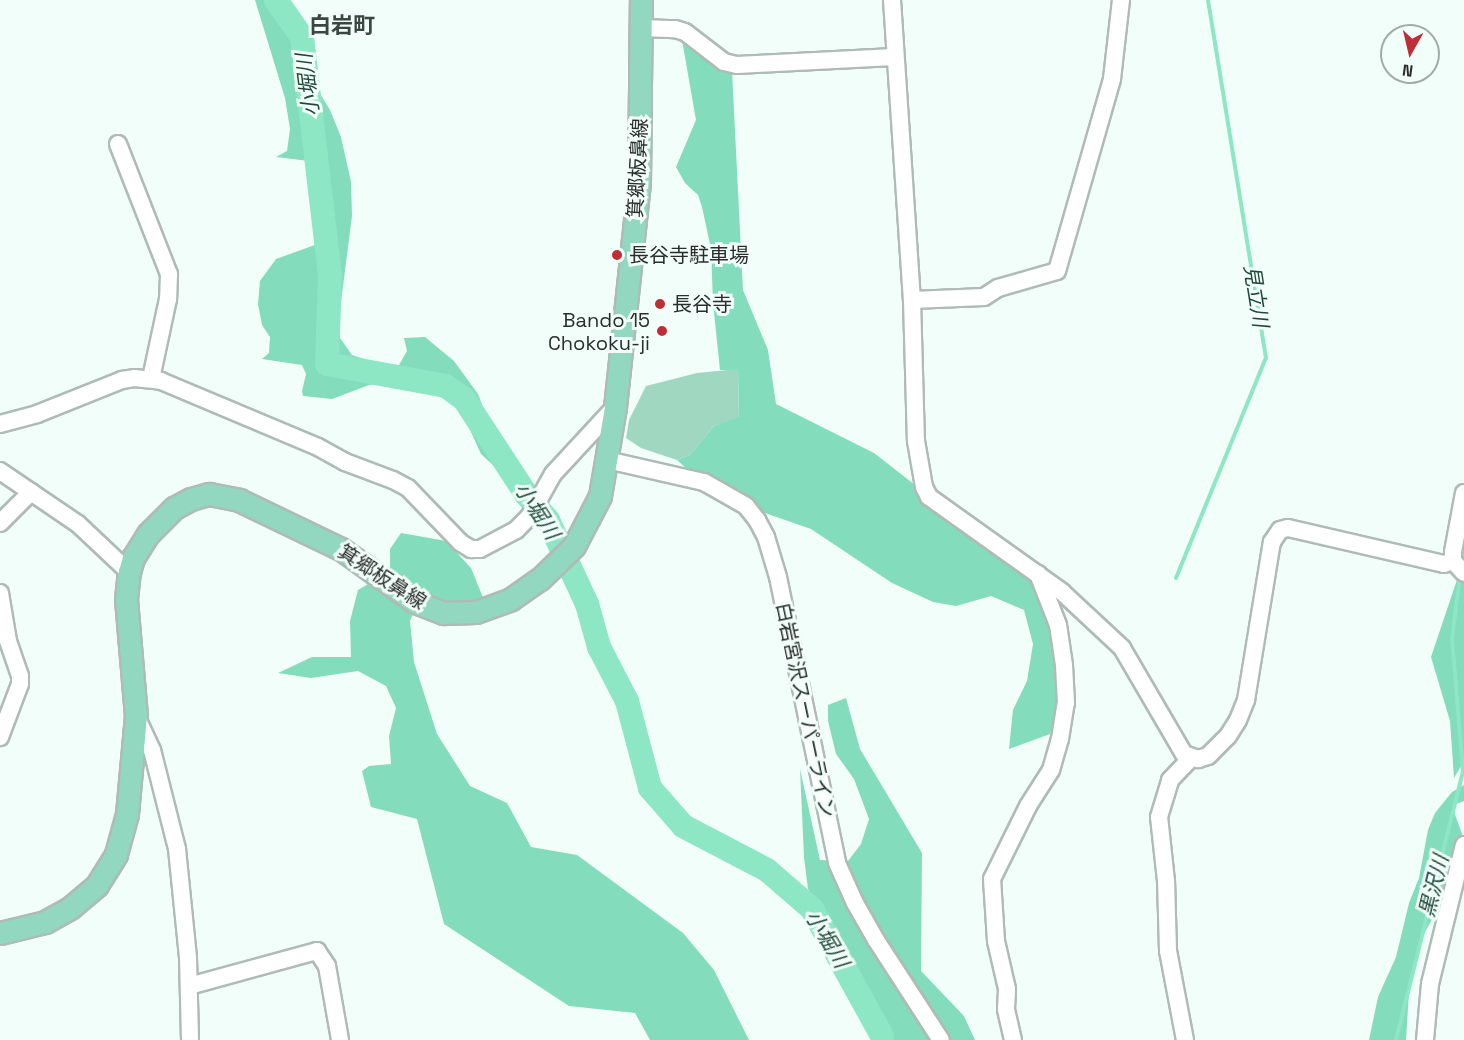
<!DOCTYPE html>
<html>
<head>
<meta charset="utf-8">
<style>
  body { margin:0 }
  #map { position:relative; width:1464px; height:1040px; overflow:hidden; background:#f2fef9; font-family:"Space Grotesk","Noto Sans JP",sans-serif }
  div>[style] { position:absolute }
  .green>* { inset:0; background:#a0d7c1 }
  .forest>* { inset:0; background:#83dcbb }
  .stream>* { height:4px; margin:-2px; padding:0 2px; transform-origin:2px; border-radius:2px; background:#8de6c4 }
  .river>* { height:24px; margin:-12px; padding:0 12px; transform-origin:12px; border-radius:12px; background:#8de6c4 }
  .roads { filter:drop-shadow(2px 0 #afbbb6) drop-shadow(-2px 0 #afbbb6) drop-shadow(0 2px #afbbb6) drop-shadow(0 -2px #afbbb6) }
  .minor>* { height:16px; margin:-8px; padding:0 8px; transform-origin:8px; border-radius:8px; background:#fff }
  .major>* { height:21px; margin:-10.5px; padding:0 10.5px; transform-origin:10.5px; border-radius:10.5px; background:#92d7c0 }
  .dots>* { width:16px; height:16px; translate:-50% -50%; box-sizing:border-box; border:3px solid #f2fef9; border-radius:50% }
  span { translate:-50% -50%; white-space:nowrap; text-align:center; line-height:1.15; -webkit-text-stroke:6px #f2fef9; paint-order:stroke }
  .street-label { font-size:20px; color:#292e2c }
  .poi-label { font-size:20px; color:#292e2c }
  .left { translate:0 -50%; text-align:left }
  .right { translate:-100% -50%; text-align:right }
  .water-label { font-size:21px; color:#20483a; font-style:italic }
  .quarter-label { font-size:22px; color:#3b4541; font-weight:700 }
  .north { position:absolute; left:1380px; top:24px; width:60px; height:60px; box-sizing:border-box; background:#f2fef9; border:2px solid #a2aba7; border-radius:50%; rotate:188deg; font-size:16px; font-weight:700; line-height:24px; text-align:center; color:#292e2c }
  .north::after { content:''; display:block; margin:auto; width:21px; height:27px; background:#be2e37; clip-path:polygon(50% 0,100% 100%,50% 72%,0 100%) }
</style>
</head>
<body>
<div id="map">
  <div class="green">
    <div style="clip-path:polygon(738px 369px,739px 418px,714px 426px,690px 455px,677px 460px,641px 448px,626px 438px,629px 420px,646px 386px,697px 373px)"></div>
  </div>
  <div class="forest">
    <div style="clip-path:polygon(255px 0,285px 0,290px 7px,307px 73px,330px 110px,341px 137px,351px 182px,352px 216px,339px 317px,340px 338px,352px 355px,376px 363px,399px 365px,407px 351px,404px 338px,425px 337px,437px 347px,454px 361px,478px 394px,484px 410px,521px 468px,524px 475px,522px 482px,509px 480px,481px 454px,461px 410px,444px 393px,384px 383px,369px 385px,332px 399px,303px 396px,302px 391px,306px 374px,302px 365px,262px 359px,269px 353px,270px 337px,262px 325px,258px 304px,260px 281px,276px 259px,315px 245px,317px 162px,276px 157px,287px 151px,290px 129px,285px 98px)"></div>
    <div style="clip-path:polygon(682px 40px,732px 71px,743px 290px,768px 350px,776px 404px,874px 453px,1033px 577px,1051px 623px,1061px 703px,1050px 734px,1009px 749px,1013px 710px,1027px 681px,1033px 644px,1024px 610px,991px 596px,956px 606px,933px 602px,892px 583px,811px 529px,762px 512px,749px 497px,712px 476px,690px 472px,677px 460px,690px 455px,714px 426px,739px 417px,738px 370px,720px 370px,713px 303px,711px 249px,702px 207px,698px 195px,685px 183px,676px 167px,696px 120px)"></div>
    <div style="clip-path:polygon(401px 533px,446px 541px,471px 568px,484px 600px,450px 603px,420px 596px,410px 621px,414px 662px,437px 734px,470px 786px,507px 803px,531px 847px,577px 855px,683px 933px,714px 970px,749px 1040px,650px 1040px,635px 1013px,569px 1006px,444px 924px,417px 819px,371px 807px,362px 771px,369px 766px,391px 764px,389px 736px,396px 708px,386px 686px,358px 671px,311px 678px,278px 673px,312px 657px,351px 657px,350px 621px,358px 590px,390px 571px,390px 549px)"></div>
    <div style="clip-path:polygon(1462px 565px,1464px 579px,1464px 761px,1454px 778px,1450px 721px,1431px 657px)"></div>
    <div style="clip-path:polygon(846px 698px,860px 749px,922px 853px,921px 971px,964px 1016px,975px 1040px,892px 1040px,808px 889px,804px 857px,800px 769px,820px 860px,848px 861px,861px 844px,869px 819px,854px 779px,836px 754px,828px 721px,828px 705px)"></div>
    <div style="clip-path:polygon(1464px 785px,1464px 801px,1456px 804px,1454px 812px,1464px 839px,1459px 886px,1441px 903px,1420px 941px,1409px 991px,1406px 1040px,1369px 1040px,1378px 997px,1396px 957px,1409px 903px,1419px 878px,1428px 830px,1435px 813px,1452px 792px)"></div>
  </div>
  <div class="stream">
    <div style="left:1462px;top:563px;width:10px;rotate:-79deg"></div>
    <div style="left:1176px;top:578px;width:238px;rotate:-67.8deg"></div>
    <div style="left:1266px;top:358px;width:363px;rotate:-99.2deg"></div>
    <div style="left:1396px;top:1040px;width:276px;rotate:-76deg"></div>
    <div style="left:1463px;top:772px;width:133px;rotate:-94.7deg"></div>
    <div style="left:1452px;top:639px;width:64px;rotate:-82.8deg"></div>
  </div>
  <div class="river">
    <div style="left:276px;top:0;width:45px;rotate:54.9deg"></div>
    <div style="left:302px;top:37px;width:239px;rotate:83.3deg"></div>
    <div style="left:330px;top:274px;width:90px;rotate:91.9deg"></div>
    <div style="left:327px;top:364px;width:121px;rotate:10.5deg"></div>
    <div style="left:446px;top:386px;width:22px;rotate:36deg"></div>
    <div style="left:464px;top:399px;width:113px;rotate:56.9deg"></div>
    <div style="left:526px;top:494px;width:34px;rotate:50deg"></div>
    <div style="left:548px;top:520px;width:93px;rotate:65.1deg"></div>
    <div style="left:587px;top:604px;width:45px;rotate:74.4deg"></div>
    <div style="left:599px;top:647px;width:61px;rotate:62.6deg"></div>
    <div style="left:627px;top:701px;width:90px;rotate:75.2deg"></div>
    <div style="left:650px;top:788px;width:50px;rotate:49deg"></div>
    <div style="left:683px;top:826px;width:95px;rotate:27.6deg"></div>
    <div style="left:767px;top:870px;width:60px;rotate:40.9deg"></div>
    <div style="left:812px;top:909px;width:145px;rotate:61.1deg"></div>
  </div>
  <div class="roads">
    <div class="minor">
      <div style="left:892px;top:0;width:301px;rotate:86.2deg"></div>
      <div style="left:912px;top:300px;width:141px;rotate:88.4deg"></div>
      <div style="left:916px;top:441px;width:47px;rotate:80.1deg"></div>
      <div style="left:924px;top:487px;width:11px;rotate:63deg"></div>
      <div style="left:929px;top:497px;width:163px;rotate:35.5deg"></div>
      <div style="left:1062px;top:592px;width:82px;rotate:43deg"></div>
      <div style="left:1122px;top:648px;width:123px;rotate:59.7deg"></div>
      <div style="left:1184px;top:754px;width:15px;rotate:20deg"></div>
      <div style="left:1198px;top:759px;width:10px;rotate:-17deg"></div>
      <div style="left:1208px;top:756px;width:28px;rotate:-45deg"></div>
      <div style="left:1228px;top:736px;width:19px;rotate:-58deg"></div>
      <div style="left:1238px;top:720px;width:22px;rotate:-68deg"></div>
      <div style="left:1246px;top:700px;width:160px;rotate:-80.7deg"></div>
      <div style="left:1272px;top:542px;width:14px;rotate:-56deg"></div>
      <div style="left:1280px;top:530px;width:8px;rotate:-14deg"></div>
      <div style="left:1288px;top:528px;width:160px;rotate:13deg"></div>
      <div style="left:1444px;top:564px;width:9px;rotate:-18deg"></div>
      <div style="left:642px;top:28px;width:33px;rotate:2deg"></div>
      <div style="left:675px;top:29px;width:10px;rotate:17deg"></div>
      <div style="left:685px;top:32px;width:49px;rotate:37.6deg"></div>
      <div style="left:724px;top:62px;width:13px;rotate:13deg"></div>
      <div style="left:737px;top:65px;width:157px;rotate:-2.9deg"></div>
      <div style="left:118px;top:144px;width:140px;rotate:68.6deg"></div>
      <div style="left:169px;top:274px;width:25px;rotate:92deg"></div>
      <div style="left:168px;top:299px;width:81px;rotate:102.1deg"></div>
      <div style="left:912px;top:300px;width:72px;rotate:-2.4deg"></div>
      <div style="left:984px;top:297px;width:17px;rotate:-33deg"></div>
      <div style="left:998px;top:288px;width:61px;rotate:-16.1deg"></div>
      <div style="left:1057px;top:271px;width:200px;rotate:-74deg"></div>
      <div style="left:1112px;top:79px;width:80px;rotate:-83.5deg"></div>
      <div style="left:0;top:424px;width:38px;rotate:-15deg"></div>
      <div style="left:37px;top:414px;width:92px;rotate:-21.8deg"></div>
      <div style="left:122px;top:380px;width:12px;rotate:-9deg"></div>
      <div style="left:134px;top:378px;width:27px;rotate:6deg"></div>
      <div style="left:161px;top:381px;width:170px;rotate:22.8deg"></div>
      <div style="left:318px;top:447px;width:31px;rotate:29deg"></div>
      <div style="left:345px;top:462px;width:51px;rotate:20.6deg"></div>
      <div style="left:393px;top:480px;width:17px;rotate:28deg"></div>
      <div style="left:408px;top:488px;width:76px;rotate:46.1deg"></div>
      <div style="left:461px;top:543px;width:12px;rotate:31deg"></div>
      <div style="left:471px;top:549px;width:9px"></div>
      <div style="left:480px;top:549px;width:41px;rotate:-27.8deg"></div>
      <div style="left:516px;top:530px;width:18px;rotate:-45deg"></div>
      <div style="left:529px;top:517px;width:49px;rotate:-60.8deg"></div>
      <div style="left:553px;top:474px;width:91px;rotate:-47.2deg"></div>
      <div style="left:607px;top:460px;width:99px;rotate:12.8deg"></div>
      <div style="left:704px;top:482px;width:48px;rotate:29.7deg"></div>
      <div style="left:746px;top:506px;width:18px;rotate:52deg"></div>
      <div style="left:757px;top:520px;width:19px;rotate:62deg"></div>
      <div style="left:766px;top:537px;width:42px;rotate:73.3deg"></div>
      <div style="left:778px;top:577px;width:292px;rotate:78.3deg"></div>
      <div style="left:837px;top:863px;width:44px;rotate:65.8deg"></div>
      <div style="left:855px;top:903px;width:43px;rotate:60.4deg"></div>
      <div style="left:876px;top:940px;width:119px;rotate:57deg"></div>
      <div style="left:0;top:471px;width:94px;rotate:34.2deg"></div>
      <div style="left:78px;top:524px;width:70px;rotate:43.3deg"></div>
      <div style="left:1464px;top:493px;width:60px;rotate:100.6deg"></div>
      <div style="left:1453px;top:552px;width:9px;rotate:90deg"></div>
      <div style="left:1453px;top:561px;width:16px;rotate:47deg"></div>
      <div style="left:0;top:523px;width:44px;rotate:-45deg"></div>
      <div style="left:0;top:593px;width:49px;rotate:80.5deg"></div>
      <div style="left:8px;top:641px;width:37px;rotate:71deg"></div>
      <div style="left:20px;top:676px;width:8px;rotate:90deg"></div>
      <div style="left:20px;top:684px;width:57px;rotate:110.7deg"></div>
      <div style="left:136px;top:716px;width:38px;rotate:65deg"></div>
      <div style="left:152px;top:750px;width:102px;rotate:75.8deg"></div>
      <div style="left:177px;top:849px;width:110px;rotate:84.2deg"></div>
      <div style="left:188px;top:958px;width:82px;rotate:88.6deg"></div>
      <div style="left:189px;top:986px;width:133px;rotate:-15.3deg"></div>
      <div style="left:317px;top:951px;width:18px;rotate:56deg"></div>
      <div style="left:327px;top:966px;width:75px;rotate:80deg"></div>
      <div style="left:1013px;top:1040px;width:32px;rotate:-103deg"></div>
      <div style="left:1006px;top:1009px;width:20px;rotate:-87deg"></div>
      <div style="left:1007px;top:989px;width:49px;rotate:-102.9deg"></div>
      <div style="left:996px;top:941px;width:62px;rotate:-93.7deg"></div>
      <div style="left:992px;top:879px;width:81px;rotate:-63.7deg"></div>
      <div style="left:1028px;top:806px;width:43px;rotate:-57.4deg"></div>
      <div style="left:1051px;top:770px;width:32px;rotate:-74deg"></div>
      <div style="left:1060px;top:739px;width:36px;rotate:-81deg"></div>
      <div style="left:1066px;top:703px;width:38px;rotate:-93deg"></div>
      <div style="left:1064px;top:665px;width:40px;rotate:-98.5deg"></div>
      <div style="left:1058px;top:625px;width:55px;rotate:-111.4deg"></div>
      <div style="left:1185px;top:1040px;width:91px;rotate:-100.8deg"></div>
      <div style="left:1168px;top:951px;width:70px;rotate:-91.6deg"></div>
      <div style="left:1166px;top:881px;width:64px;rotate:-96.2deg"></div>
      <div style="left:1159px;top:817px;width:39px;rotate:-73deg"></div>
      <div style="left:1170px;top:780px;width:30px;rotate:-46deg"></div>
      <div style="left:1425px;top:1040px;width:56px;rotate:-84.9deg"></div>
      <div style="left:1430px;top:984px;width:143px;rotate:-76.3deg"></div>
    </div>
    <div class="major">
      <div style="left:0;top:933px;width:46px;rotate:-13.7deg"></div>
      <div style="left:45px;top:922px;width:29px;rotate:-29deg"></div>
      <div style="left:70px;top:908px;width:35px;rotate:-40deg"></div>
      <div style="left:97px;top:885px;width:36px;rotate:-58deg"></div>
      <div style="left:116px;top:854px;width:41px;rotate:-74.6deg"></div>
      <div style="left:127px;top:814px;width:98px;rotate:-84.8deg"></div>
      <div style="left:136px;top:716px;width:117px;rotate:-94.9deg"></div>
      <div style="left:126px;top:599px;width:27px;rotate:-84deg"></div>
      <div style="left:129px;top:572px;width:15px;rotate:-74deg"></div>
      <div style="left:133px;top:558px;width:28px;rotate:-58deg"></div>
      <div style="left:148px;top:534px;width:37px;rotate:-45deg"></div>
      <div style="left:174px;top:508px;width:19px;rotate:-28deg"></div>
      <div style="left:191px;top:499px;width:19px;rotate:-16deg"></div>
      <div style="left:209px;top:494px;width:31px;rotate:11deg"></div>
      <div style="left:239px;top:500px;width:113px;rotate:25.7deg"></div>
      <div style="left:341px;top:549px;width:91px;rotate:35.6deg"></div>
      <div style="left:415px;top:602px;width:31px;rotate:21deg"></div>
      <div style="left:444px;top:613px;width:32px;rotate:-2deg"></div>
      <div style="left:476px;top:612px;width:37px;rotate:-20deg"></div>
      <div style="left:511px;top:599px;width:35px;rotate:-35deg"></div>
      <div style="left:540px;top:579px;width:47px;rotate:-44.1deg"></div>
      <div style="left:574px;top:546px;width:56px;rotate:-62.5deg"></div>
      <div style="left:600px;top:496px;width:90px;rotate:-80.4deg"></div>
      <div style="left:615px;top:407px;width:226px;rotate:-83.9deg"></div>
      <div style="left:639px;top:182px;width:182px;rotate:-89.4deg"></div>
    </div>
  </div>
  <div class="dots">
    <div style="left:617px;top:255px;background:#be2e37"></div>
    <div style="left:660px;top:304px;background:#be2e37"></div>
    <div style="left:662px;top:331px;background:#be2e37"></div>
  </div>
  <div class="street-label">
    <span style="left:638px;top:168px;rotate:-87deg">箕郷板鼻線</span>
    <span style="left:382px;top:577px;rotate:33deg">箕郷板鼻線</span>
    <span style="left:805px;top:710px;rotate:78deg">白岩宮沢スーパーライン</span>
  </div>
  <div class="poi-label">
    <span class="left" style="left:629px;top:255px">長谷寺駐車場</span>
    <span class="left" style="left:672px;top:304px">長谷寺</span>
    <span class="right" style="left:650px;top:332px">Bando 15<br>Chokoku-ji</span>
  </div>
  <div class="water-label">
    <span style="left:308px;top:85px;rotate:-97deg">小堀川</span>
    <span style="left:1256px;top:296px;rotate:81deg">見立川</span>
    <span style="left:537px;top:511px;rotate:57deg">小堀川</span>
    <span style="left:1434px;top:886px;rotate:-76deg">黒沢川</span>
    <span style="left:827px;top:939px;rotate:59deg">小堀川</span>
  </div>
  <div class="quarter-label">
    <span style="left:342px;top:26px">白岩町</span>
  </div>
  <div class="north">N</div>
</div>
</body>
</html>
